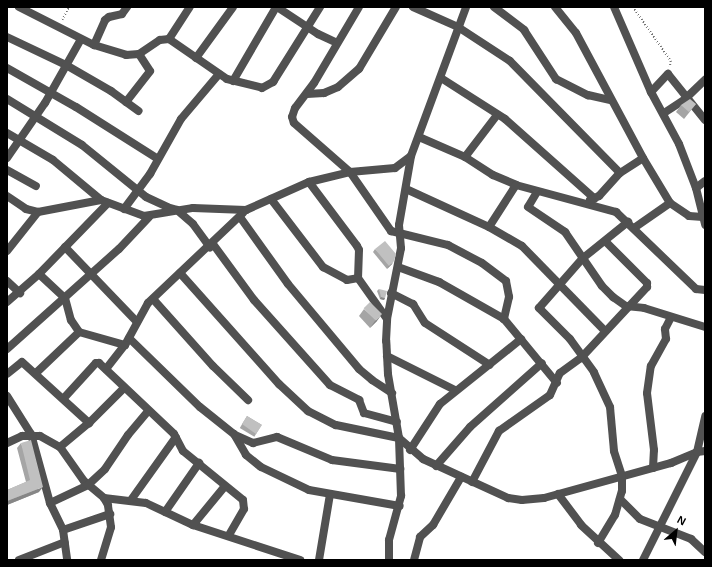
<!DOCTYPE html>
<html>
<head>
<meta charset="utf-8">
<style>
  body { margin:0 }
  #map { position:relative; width:712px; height:567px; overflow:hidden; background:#fff; font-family:Helvetica,sans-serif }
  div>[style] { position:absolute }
  .path>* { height:1.5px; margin-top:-0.75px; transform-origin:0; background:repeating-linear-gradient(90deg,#737373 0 1px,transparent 0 3px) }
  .minor>* { height:8px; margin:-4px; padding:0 4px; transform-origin:4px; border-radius:4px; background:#515151 }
  .wall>* { inset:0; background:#a5a5a5; transform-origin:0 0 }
  .shaded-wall>* { inset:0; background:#868686 }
  .building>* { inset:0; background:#c0c0c0; transform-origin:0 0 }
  span { translate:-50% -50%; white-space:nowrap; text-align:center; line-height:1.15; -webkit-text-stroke:3.5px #fff; paint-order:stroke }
  .frame { position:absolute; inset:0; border:8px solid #000; pointer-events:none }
  .north { position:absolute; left:656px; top:511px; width:40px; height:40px; -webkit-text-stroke:3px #fff; paint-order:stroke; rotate:28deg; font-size:11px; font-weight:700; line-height:16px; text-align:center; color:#000 }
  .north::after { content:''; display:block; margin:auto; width:14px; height:18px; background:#000; clip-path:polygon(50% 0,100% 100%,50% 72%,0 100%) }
</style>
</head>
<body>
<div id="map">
  <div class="path">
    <div style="left:633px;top:7px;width:66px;rotate:54.9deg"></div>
    <div style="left:671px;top:61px;width:6px;rotate:99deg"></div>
    <div style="left:62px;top:20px;width:15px;rotate:-62deg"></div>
  </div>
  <div class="minor">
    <div style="left:19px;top:7px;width:84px;rotate:26.9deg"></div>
    <div style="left:94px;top:45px;width:34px;rotate:17deg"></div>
    <div style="left:126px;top:55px;width:13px;rotate:-4deg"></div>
    <div style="left:139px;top:54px;width:25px;rotate:-34deg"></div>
    <div style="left:160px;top:40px;width:9px;rotate:-6deg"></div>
    <div style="left:169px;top:39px;width:70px;rotate:34.6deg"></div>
    <div style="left:227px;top:79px;width:36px;rotate:14deg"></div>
    <div style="left:262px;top:88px;width:13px;rotate:-29deg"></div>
    <div style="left:273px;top:82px;width:89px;rotate:-57.9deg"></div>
    <div style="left:277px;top:7px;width:49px;rotate:33.4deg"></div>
    <div style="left:318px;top:34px;width:21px;rotate:25deg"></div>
    <div style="left:359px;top:7px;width:88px;rotate:120.6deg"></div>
    <div style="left:314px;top:83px;width:31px;rotate:127deg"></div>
    <div style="left:295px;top:108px;width:9px;rotate:108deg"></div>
    <div style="left:292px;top:117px;width:6px;rotate:72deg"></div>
    <div style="left:294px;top:123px;width:74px;rotate:41.2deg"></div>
    <div style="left:350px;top:172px;width:72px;rotate:55.2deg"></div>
    <div style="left:391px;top:231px;width:59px;rotate:13.8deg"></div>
    <div style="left:448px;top:245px;width:38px;rotate:28deg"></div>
    <div style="left:482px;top:263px;width:30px;rotate:37deg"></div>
    <div style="left:506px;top:281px;width:16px;rotate:79deg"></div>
    <div style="left:509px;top:297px;width:23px;rotate:103deg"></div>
    <div style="left:413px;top:7px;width:49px;rotate:24deg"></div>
    <div style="left:458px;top:27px;width:62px;rotate:33.2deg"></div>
    <div style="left:510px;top:61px;width:157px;rotate:45.5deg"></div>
    <div style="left:620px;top:173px;width:27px;rotate:-33deg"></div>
    <div style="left:643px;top:158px;width:52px;rotate:59deg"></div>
    <div style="left:670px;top:203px;width:23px;rotate:34deg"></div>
    <div style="left:689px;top:216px;width:14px;rotate:4deg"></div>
    <div style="left:494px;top:7px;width:38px;rotate:37deg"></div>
    <div style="left:524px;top:30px;width:59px;rotate:56.9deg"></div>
    <div style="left:556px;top:79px;width:36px;rotate:27deg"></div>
    <div style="left:588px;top:95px;width:23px;rotate:13deg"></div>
    <div style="left:555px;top:7px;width:33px;rotate:51deg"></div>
    <div style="left:576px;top:33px;width:142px;rotate:61.8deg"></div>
    <div style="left:614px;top:7px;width:93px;rotate:66.5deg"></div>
    <div style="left:651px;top:92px;width:59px;rotate:61.7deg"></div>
    <div style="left:679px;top:144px;width:47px;rotate:68.9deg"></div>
    <div style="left:696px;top:188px;width:38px;rotate:76deg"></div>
    <div style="left:7px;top:37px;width:65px;rotate:25.4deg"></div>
    <div style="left:66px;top:65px;width:52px;rotate:30deg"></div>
    <div style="left:111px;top:91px;width:34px;rotate:36deg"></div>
    <div style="left:169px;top:39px;width:38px;rotate:-57deg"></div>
    <div style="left:94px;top:45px;width:27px;rotate:-66deg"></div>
    <div style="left:105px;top:20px;width:5px;rotate:-37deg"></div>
    <div style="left:109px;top:17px;width:13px;rotate:-13deg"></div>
    <div style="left:122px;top:14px;width:9px;rotate:-54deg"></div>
    <div style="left:196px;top:58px;width:63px;rotate:-54deg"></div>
    <div style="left:7px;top:68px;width:79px;rotate:29.5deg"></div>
    <div style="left:76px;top:107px;width:97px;rotate:32.4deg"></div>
    <div style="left:441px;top:78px;width:76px;rotate:32.6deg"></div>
    <div style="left:505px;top:119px;width:120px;rotate:41.6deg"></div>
    <div style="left:233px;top:81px;width:86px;rotate:-59.8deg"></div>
    <div style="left:651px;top:92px;width:25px;rotate:-47deg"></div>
    <div style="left:668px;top:74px;width:59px;rotate:51.2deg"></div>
    <div style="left:307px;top:94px;width:17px;rotate:-3deg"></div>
    <div style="left:324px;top:93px;width:15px;rotate:-23deg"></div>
    <div style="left:338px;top:87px;width:28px;rotate:-41deg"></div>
    <div style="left:359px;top:69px;width:72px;rotate:-59.2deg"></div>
    <div style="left:7px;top:99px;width:88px;rotate:31.5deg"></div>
    <div style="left:82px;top:145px;width:82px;rotate:39.1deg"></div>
    <div style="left:146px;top:197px;width:23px;rotate:25deg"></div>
    <div style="left:167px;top:207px;width:10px;rotate:17deg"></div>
    <div style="left:177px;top:210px;width:21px;rotate:41deg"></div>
    <div style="left:193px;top:224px;width:29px;rotate:54deg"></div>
    <div style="left:126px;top:102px;width:39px;rotate:-52deg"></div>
    <div style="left:150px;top:71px;width:20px;rotate:-123deg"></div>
    <div style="left:664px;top:113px;width:24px;rotate:-33deg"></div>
    <div style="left:684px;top:100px;width:29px;rotate:-44deg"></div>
    <div style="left:7px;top:133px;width:53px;rotate:30.4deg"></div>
    <div style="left:53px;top:160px;width:62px;rotate:39.8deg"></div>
    <div style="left:419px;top:137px;width:50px;rotate:23.5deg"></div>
    <div style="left:465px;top:157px;width:33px;rotate:33deg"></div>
    <div style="left:493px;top:175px;width:25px;rotate:23deg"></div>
    <div style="left:516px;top:185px;width:104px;rotate:15.1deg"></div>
    <div style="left:616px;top:212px;width:111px;rotate:43.9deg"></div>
    <div style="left:696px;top:289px;width:9px;rotate:6deg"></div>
    <div style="left:465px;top:157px;width:53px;rotate:-52.7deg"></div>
    <div style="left:7px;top:158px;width:67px;rotate:-55.4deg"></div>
    <div style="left:45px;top:103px;width:73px;rotate:-60.6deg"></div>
    <div style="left:7px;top:170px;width:33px;rotate:29deg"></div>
    <div style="left:309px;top:182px;width:80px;rotate:53.1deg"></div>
    <div style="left:357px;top:246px;width:4px;rotate:63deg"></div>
    <div style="left:359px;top:250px;width:28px;rotate:92deg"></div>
    <div style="left:358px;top:278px;width:50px;rotate:54.7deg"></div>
    <div style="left:696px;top:188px;width:11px;rotate:-38deg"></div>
    <div style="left:406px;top:189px;width:91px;rotate:24.6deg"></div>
    <div style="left:489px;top:227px;width:50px;rotate:-57.3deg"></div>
    <div style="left:537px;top:192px;width:17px;rotate:121deg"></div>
    <div style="left:528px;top:207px;width:45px;rotate:34deg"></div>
    <div style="left:565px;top:232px;width:65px;rotate:55.6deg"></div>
    <div style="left:602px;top:286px;width:16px;rotate:45deg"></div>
    <div style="left:613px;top:297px;width:16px;rotate:35deg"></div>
    <div style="left:626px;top:306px;width:18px;rotate:6deg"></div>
    <div style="left:644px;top:308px;width:64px;rotate:17.3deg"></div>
    <div style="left:7px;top:196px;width:23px;rotate:34deg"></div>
    <div style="left:26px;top:209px;width:12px;rotate:14deg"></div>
    <div style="left:38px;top:212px;width:64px;rotate:-10.8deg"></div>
    <div style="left:101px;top:200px;width:46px;rotate:20.4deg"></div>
    <div style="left:144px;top:216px;width:50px;rotate:-9.3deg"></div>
    <div style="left:193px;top:208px;width:53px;rotate:2.2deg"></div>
    <div style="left:246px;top:210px;width:69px;rotate:-24deg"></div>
    <div style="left:309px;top:182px;width:42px;rotate:-13.7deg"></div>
    <div style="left:350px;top:172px;width:45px;rotate:-5.1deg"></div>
    <div style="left:395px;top:168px;width:20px;rotate:-37deg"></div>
    <div style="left:271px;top:199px;width:86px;rotate:52.6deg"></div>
    <div style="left:323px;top:267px;width:27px;rotate:28deg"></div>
    <div style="left:347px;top:280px;width:11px;rotate:-10deg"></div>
    <div style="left:590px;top:200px;width:10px;rotate:-24deg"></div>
    <div style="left:599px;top:196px;width:31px;rotate:-48deg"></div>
    <div style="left:124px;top:209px;width:44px;rotate:-53.4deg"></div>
    <div style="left:150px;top:174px;width:63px;rotate:-60.6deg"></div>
    <div style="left:181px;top:119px;width:59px;rotate:-49.8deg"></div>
    <div style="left:240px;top:217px;width:82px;rotate:54.4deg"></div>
    <div style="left:288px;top:284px;width:111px;rotate:50.1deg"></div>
    <div style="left:359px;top:369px;width:17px;rotate:40deg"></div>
    <div style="left:372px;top:380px;width:24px;rotate:33deg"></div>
    <div style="left:489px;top:227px;width:38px;rotate:30deg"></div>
    <div style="left:522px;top:246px;width:119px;rotate:45.7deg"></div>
    <div style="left:634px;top:228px;width:44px;rotate:-34.8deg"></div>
    <div style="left:213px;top:244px;width:69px;rotate:53.8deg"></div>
    <div style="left:254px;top:300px;width:114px;rotate:48.2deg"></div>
    <div style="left:330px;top:385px;width:33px;rotate:27deg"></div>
    <div style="left:359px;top:400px;width:14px;rotate:69deg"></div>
    <div style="left:364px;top:413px;width:34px;rotate:15deg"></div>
    <div style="left:65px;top:247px;width:103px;rotate:46.2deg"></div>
    <div style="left:7px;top:251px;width:50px;rotate:-51.5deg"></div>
    <div style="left:398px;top:267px;width:44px;rotate:20.1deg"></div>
    <div style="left:439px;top:282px;width:75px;rotate:29.6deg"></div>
    <div style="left:504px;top:319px;width:83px;rotate:50.4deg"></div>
    <div style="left:180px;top:273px;width:149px;rotate:48.3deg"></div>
    <div style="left:279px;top:384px;width:40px;rotate:43deg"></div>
    <div style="left:308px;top:411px;width:31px;rotate:27deg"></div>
    <div style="left:336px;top:425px;width:64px;rotate:11.7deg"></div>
    <div style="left:399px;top:438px;width:32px;rotate:41deg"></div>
    <div style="left:423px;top:459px;width:94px;rotate:24.6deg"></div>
    <div style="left:508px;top:498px;width:14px;rotate:8deg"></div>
    <div style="left:522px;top:500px;width:22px;rotate:-5deg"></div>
    <div style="left:544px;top:498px;width:132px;rotate:-15.4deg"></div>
    <div style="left:671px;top:463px;width:28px;rotate:-23deg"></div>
    <div style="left:697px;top:452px;width:8px;rotate:-7deg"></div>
    <div style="left:39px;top:274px;width:35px;rotate:43deg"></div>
    <div style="left:65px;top:298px;width:23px;rotate:75deg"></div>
    <div style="left:71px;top:320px;width:14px;rotate:56deg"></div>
    <div style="left:7px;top:281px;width:18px;rotate:43deg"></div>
    <div style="left:391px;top:293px;width:25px;rotate:27deg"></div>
    <div style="left:413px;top:304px;width:22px;rotate:58deg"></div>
    <div style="left:425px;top:323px;width:77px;rotate:32.9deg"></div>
    <div style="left:153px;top:299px;width:90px;rotate:48.2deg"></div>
    <div style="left:213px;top:366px;width:49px;rotate:44.2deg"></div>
    <div style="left:7px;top:302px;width:43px;rotate:-41.2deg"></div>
    <div style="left:39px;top:274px;width:99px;rotate:-45.8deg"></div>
    <div style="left:129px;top:338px;width:99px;rotate:44.2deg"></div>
    <div style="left:200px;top:407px;width:43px;rotate:38.5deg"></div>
    <div style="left:234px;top:434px;width:24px;rotate:60deg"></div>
    <div style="left:246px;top:455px;width:19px;rotate:39deg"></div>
    <div style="left:261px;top:467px;width:53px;rotate:25.6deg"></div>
    <div style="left:309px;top:490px;width:92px;rotate:10deg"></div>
    <div style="left:7px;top:349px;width:150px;rotate:-41.8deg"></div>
    <div style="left:119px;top:249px;width:44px;rotate:-46.8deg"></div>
    <div style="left:387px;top:356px;width:76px;rotate:26.6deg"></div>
    <div style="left:106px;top:369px;width:31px;rotate:-52deg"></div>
    <div style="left:125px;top:345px;width:48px;rotate:-61.3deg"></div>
    <div style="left:148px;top:303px;width:131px;rotate:-43.5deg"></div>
    <div style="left:36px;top:373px;width:59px;rotate:-43.6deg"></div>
    <div style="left:79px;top:332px;width:48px;rotate:15.8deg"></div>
    <div style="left:7px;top:374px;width:19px;rotate:-39deg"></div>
    <div style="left:22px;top:362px;width:91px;rotate:42.3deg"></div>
    <div style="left:7px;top:396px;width:45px;rotate:57.7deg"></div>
    <div style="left:31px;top:434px;width:72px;rotate:74.6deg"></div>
    <div style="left:50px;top:503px;width:30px;rotate:64deg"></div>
    <div style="left:63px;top:530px;width:30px;rotate:82deg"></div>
    <div style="left:64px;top:398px;width:47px;rotate:-47.6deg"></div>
    <div style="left:96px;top:363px;width:3px"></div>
    <div style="left:99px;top:363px;width:103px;rotate:43.4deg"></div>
    <div style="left:174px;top:434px;width:19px;rotate:62deg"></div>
    <div style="left:183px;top:451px;width:77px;rotate:39.2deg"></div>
    <div style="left:243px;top:500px;width:9px;rotate:84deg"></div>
    <div style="left:244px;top:509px;width:30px;rotate:120deg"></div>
    <div style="left:235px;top:435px;width:20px;rotate:24deg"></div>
    <div style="left:253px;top:443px;width:25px;rotate:-14deg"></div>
    <div style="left:277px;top:437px;width:60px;rotate:22.7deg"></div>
    <div style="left:332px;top:460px;width:69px;rotate:7.5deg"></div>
    <div style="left:7px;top:443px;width:17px;rotate:-25deg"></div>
    <div style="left:22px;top:436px;width:18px"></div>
    <div style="left:40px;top:436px;width:23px;rotate:29deg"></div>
    <div style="left:60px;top:447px;width:42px;rotate:54.8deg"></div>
    <div style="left:84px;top:481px;width:26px;rotate:40deg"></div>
    <div style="left:104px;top:498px;width:42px;rotate:6.8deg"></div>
    <div style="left:146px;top:503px;width:52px;rotate:25.1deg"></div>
    <div style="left:193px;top:525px;width:113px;rotate:18.1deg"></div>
    <div style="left:60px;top:447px;width:38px;rotate:-40deg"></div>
    <div style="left:89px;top:423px;width:49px;rotate:-45deg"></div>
    <div style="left:410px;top:450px;width:55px;rotate:-56.9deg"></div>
    <div style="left:440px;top:404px;width:104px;rotate:-38.7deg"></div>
    <div style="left:436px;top:466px;width:52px;rotate:-48.9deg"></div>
    <div style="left:470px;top:427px;width:96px;rotate:-41.6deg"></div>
    <div style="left:653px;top:468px;width:18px;rotate:-87deg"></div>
    <div style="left:654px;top:450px;width:57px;rotate:-97deg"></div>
    <div style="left:647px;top:393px;width:27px;rotate:-82deg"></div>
    <div style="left:651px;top:366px;width:31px;rotate:-61deg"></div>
    <div style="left:666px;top:339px;width:10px;rotate:-96deg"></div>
    <div style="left:665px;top:329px;width:13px;rotate:-63deg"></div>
    <div style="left:472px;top:482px;width:58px;rotate:-62.1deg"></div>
    <div style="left:499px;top:431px;width:62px;rotate:-35.2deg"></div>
    <div style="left:550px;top:395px;width:24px;rotate:-66deg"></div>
    <div style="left:560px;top:373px;width:26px;rotate:-36deg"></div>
    <div style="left:581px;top:358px;width:97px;rotate:-47.1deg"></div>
    <div style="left:647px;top:287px;width:4px;rotate:-90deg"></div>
    <div style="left:647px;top:283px;width:59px;rotate:-135deg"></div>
    <div style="left:558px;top:494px;width:39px;rotate:53deg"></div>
    <div style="left:581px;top:525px;width:52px;rotate:42.6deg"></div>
    <div style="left:620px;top:499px;width:28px;rotate:45deg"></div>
    <div style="left:640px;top:519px;width:55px;rotate:21.4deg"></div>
    <div style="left:691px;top:539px;width:19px;rotate:43deg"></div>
    <div style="left:131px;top:500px;width:77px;rotate:-54.5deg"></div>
    <div style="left:50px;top:503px;width:42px;rotate:-25.3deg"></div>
    <div style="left:88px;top:485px;width:23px;rotate:-43deg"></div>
    <div style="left:105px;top:469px;width:41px;rotate:-55.9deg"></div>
    <div style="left:128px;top:435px;width:31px;rotate:-50deg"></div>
    <div style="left:165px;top:512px;width:60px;rotate:-55.2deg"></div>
    <div style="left:193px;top:525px;width:50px;rotate:-50.6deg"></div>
    <div style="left:63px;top:530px;width:50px;rotate:-18.8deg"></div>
    <div style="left:598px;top:543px;width:33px;rotate:-59deg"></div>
    <div style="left:615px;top:515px;width:25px;rotate:-74deg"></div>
    <div style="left:622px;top:491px;width:15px;rotate:-90deg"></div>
    <div style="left:622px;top:476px;width:26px;rotate:-108deg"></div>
    <div style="left:614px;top:451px;width:44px;rotate:-95.2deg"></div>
    <div style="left:610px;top:407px;width:38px;rotate:-115deg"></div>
    <div style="left:594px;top:372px;width:41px;rotate:-126deg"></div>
    <div style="left:570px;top:339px;width:44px;rotate:-135deg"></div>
    <div style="left:539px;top:308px;width:67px;rotate:-48.7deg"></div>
    <div style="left:583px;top:258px;width:58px;rotate:-38.7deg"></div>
    <div style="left:19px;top:560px;width:49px;rotate:-21.4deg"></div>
    <div style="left:101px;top:560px;width:34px;rotate:-73deg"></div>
    <div style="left:111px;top:527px;width:22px;rotate:-98deg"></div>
    <div style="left:108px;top:505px;width:8px;rotate:-120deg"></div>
    <div style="left:319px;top:560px;width:67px;rotate:-80.5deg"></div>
    <div style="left:389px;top:560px;width:20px;rotate:-90deg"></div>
    <div style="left:389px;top:540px;width:46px;rotate:-74.7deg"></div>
    <div style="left:401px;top:496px;width:58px;rotate:-92deg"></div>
    <div style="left:399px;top:438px;width:65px;rotate:-99.8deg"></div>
    <div style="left:388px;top:374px;width:33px;rotate:-93deg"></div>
    <div style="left:386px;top:341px;width:22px;rotate:-87deg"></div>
    <div style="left:387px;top:319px;width:72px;rotate:-78.8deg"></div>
    <div style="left:401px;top:248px;width:23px;rotate:-95deg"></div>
    <div style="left:399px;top:225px;width:70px;rotate:-80.1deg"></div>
    <div style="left:411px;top:156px;width:159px;rotate:-69.7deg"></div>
    <div style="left:414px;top:560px;width:24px;rotate:-75deg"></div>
    <div style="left:420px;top:537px;width:18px;rotate:-43deg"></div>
    <div style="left:433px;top:525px;width:56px;rotate:-59.7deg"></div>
    <div style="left:643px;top:560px;width:121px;rotate:-63.4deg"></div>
    <div style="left:697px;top:452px;width:37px;rotate:-77deg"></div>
  </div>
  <div class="wall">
    <div style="clip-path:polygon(696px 104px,684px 119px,676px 112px,681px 105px)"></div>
    <div style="clip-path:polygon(375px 249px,392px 264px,387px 269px,373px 252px)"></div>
    <div style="clip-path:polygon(379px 289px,385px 298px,384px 300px,380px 299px,377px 291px)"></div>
    <div style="clip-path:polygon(364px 309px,377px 321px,370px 328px,359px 316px)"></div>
    <div style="left:247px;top:416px;width:17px;height:14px;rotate:31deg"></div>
    <div style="clip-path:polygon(21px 443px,39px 492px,7px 505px,7px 490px,26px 482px,17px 448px)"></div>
  </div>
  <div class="shaded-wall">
    <div style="clip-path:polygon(394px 261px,392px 264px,387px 269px,389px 266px)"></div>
    <div style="clip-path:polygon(381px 297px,385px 298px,384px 300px,380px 299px)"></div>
    <div style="clip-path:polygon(382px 314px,377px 321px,370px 328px,375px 321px)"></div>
    <div style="clip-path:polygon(43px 487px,39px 492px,7px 505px,7px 501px)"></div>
  </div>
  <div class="building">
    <div style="clip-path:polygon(690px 99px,696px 104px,689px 112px,681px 105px)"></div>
    <div style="clip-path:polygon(385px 241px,396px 254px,394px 261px,389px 266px,375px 249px)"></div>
    <div style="clip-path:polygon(379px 289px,387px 291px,385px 298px,381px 297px)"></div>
    <div style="left:370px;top:302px;width:17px;height:9px;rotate:45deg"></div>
    <div style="clip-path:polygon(247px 416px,262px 425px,256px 434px,242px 424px)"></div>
    <div style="clip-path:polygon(31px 440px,43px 487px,7px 501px,7px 490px,30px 480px,21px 443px)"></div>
  </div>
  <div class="frame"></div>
  <div class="north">N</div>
</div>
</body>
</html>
